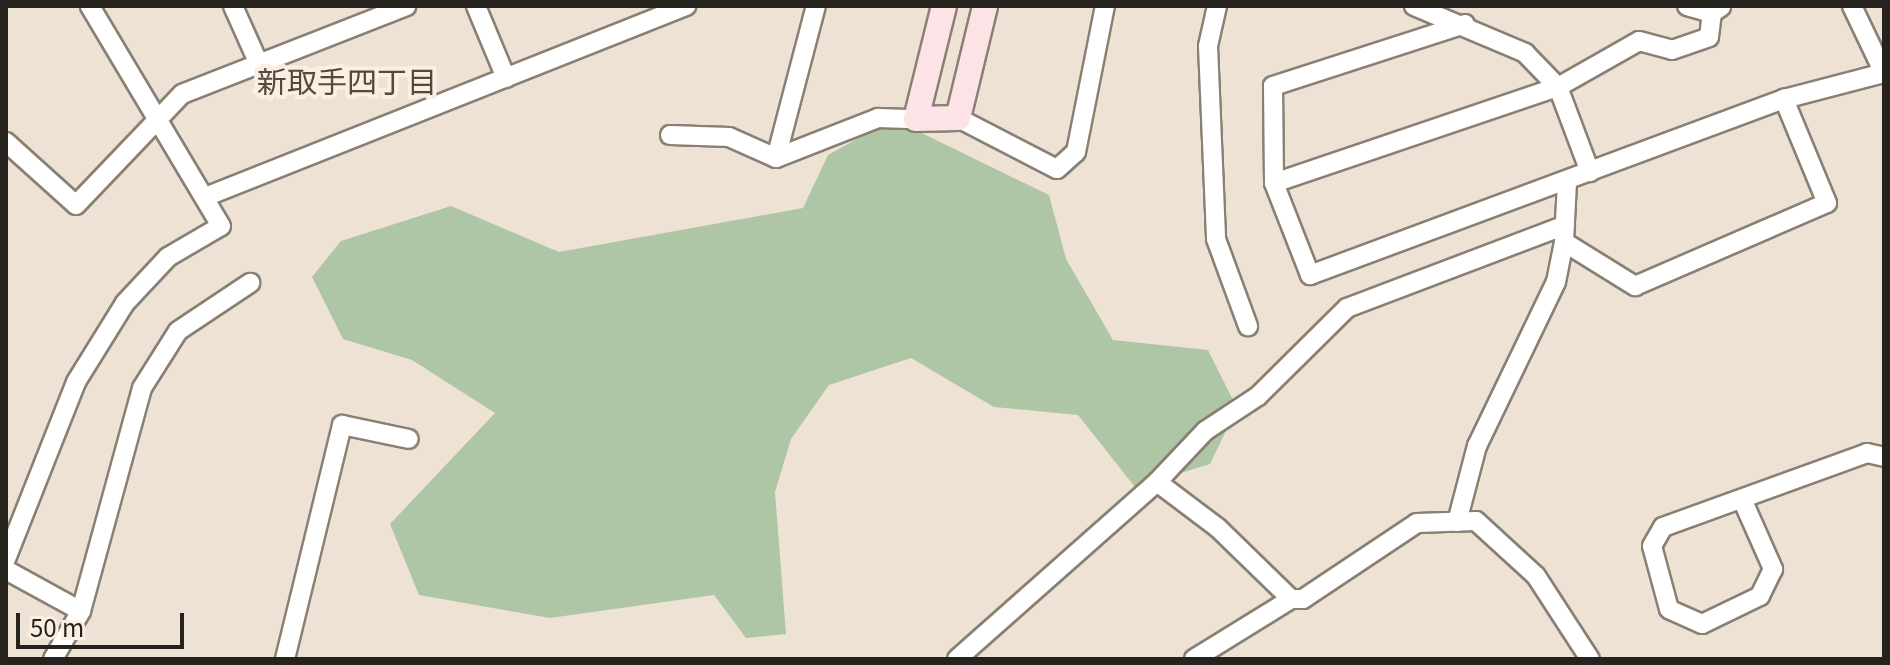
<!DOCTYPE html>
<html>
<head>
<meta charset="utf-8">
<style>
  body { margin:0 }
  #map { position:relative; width:1890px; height:665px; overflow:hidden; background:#eee2d4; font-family:Georgia,"Noto Sans JP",serif }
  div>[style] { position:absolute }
  .green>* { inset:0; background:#aec6a5 }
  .roads { filter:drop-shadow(2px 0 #8a7f73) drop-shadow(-2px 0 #8a7f73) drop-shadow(0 2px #8a7f73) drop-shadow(0 -2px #8a7f73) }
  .street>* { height:18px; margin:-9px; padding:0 9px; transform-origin:9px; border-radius:9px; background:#fff }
  .secondary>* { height:24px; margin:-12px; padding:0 12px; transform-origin:12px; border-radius:12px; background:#fde2e6 }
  span { translate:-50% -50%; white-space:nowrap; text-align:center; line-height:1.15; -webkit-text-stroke:8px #fbefe1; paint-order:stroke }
  .neighbourhood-label { font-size:30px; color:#534a3e }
  .frame { position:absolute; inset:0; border:8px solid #26221d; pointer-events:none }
  .scale { position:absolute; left:16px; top:613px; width:168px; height:36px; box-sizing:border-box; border:4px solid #26221d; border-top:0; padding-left:10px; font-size:24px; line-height:28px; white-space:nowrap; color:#26221d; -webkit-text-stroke:6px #fbefe1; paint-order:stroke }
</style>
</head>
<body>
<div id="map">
  <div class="green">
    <div style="clip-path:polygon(893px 119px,1049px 195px,1066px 259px,1113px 340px,1208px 350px,1237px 408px,1210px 464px,1135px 487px,1078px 415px,994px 407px,911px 358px,829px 385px,791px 439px,775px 492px,786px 634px,746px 638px,714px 595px,550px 618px,419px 595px,390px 524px,495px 413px,412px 360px,343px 339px,312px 277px,341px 241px,451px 206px,559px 252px,803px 208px,828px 155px)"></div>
  </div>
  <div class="roads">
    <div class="street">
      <div style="left:233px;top:6px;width:64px;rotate:65.9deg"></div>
      <div style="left:476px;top:6px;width:78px;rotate:67.4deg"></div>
      <div style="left:1217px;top:6px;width:41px;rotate:102.7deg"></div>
      <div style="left:1208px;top:46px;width:193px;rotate:87.6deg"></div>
      <div style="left:1216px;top:239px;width:93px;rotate:69.8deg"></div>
      <div style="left:1414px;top:6px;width:121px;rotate:22.9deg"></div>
      <div style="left:1525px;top:53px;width:47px;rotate:45.9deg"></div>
      <div style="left:1558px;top:87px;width:93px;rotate:-29.6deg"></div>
      <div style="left:1639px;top:41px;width:34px;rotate:15deg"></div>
      <div style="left:1672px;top:50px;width:39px;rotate:-19deg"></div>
      <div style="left:1709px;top:37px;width:24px;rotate:-83deg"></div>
      <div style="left:1687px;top:6px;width:26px;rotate:16deg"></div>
      <div style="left:1712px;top:13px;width:11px;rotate:-34deg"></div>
      <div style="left:1852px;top:6px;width:74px;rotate:64.5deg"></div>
      <div style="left:1465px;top:24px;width:202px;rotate:162.1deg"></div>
      <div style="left:1273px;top:86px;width:97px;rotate:89.4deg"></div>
      <div style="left:1274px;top:183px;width:99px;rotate:68.6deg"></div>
      <div style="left:1310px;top:275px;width:506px;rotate:-20.37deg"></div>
      <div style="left:1784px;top:99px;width:103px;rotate:-14.6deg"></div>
      <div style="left:958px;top:118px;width:111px;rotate:27.3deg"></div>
      <div style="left:1057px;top:169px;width:25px;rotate:-42deg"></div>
      <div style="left:1076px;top:152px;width:149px;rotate:-78.8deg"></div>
      <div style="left:670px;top:135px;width:59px;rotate:1.9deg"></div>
      <div style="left:729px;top:137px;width:51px;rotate:24.1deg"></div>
      <div style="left:776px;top:158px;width:157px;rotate:-75.3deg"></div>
      <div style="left:6px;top:142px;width:94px;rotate:42deg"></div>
      <div style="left:76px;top:205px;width:153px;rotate:-46.3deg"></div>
      <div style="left:182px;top:94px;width:241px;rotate:-21.4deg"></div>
      <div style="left:776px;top:158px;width:110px;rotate:-21.4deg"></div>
      <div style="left:878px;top:118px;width:38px;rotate:2deg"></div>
      <div style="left:1567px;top:182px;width:60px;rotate:92.9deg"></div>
      <div style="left:1564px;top:242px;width:84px;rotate:31.8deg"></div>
      <div style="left:1635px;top:286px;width:209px;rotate:-23.4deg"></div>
      <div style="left:1827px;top:203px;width:113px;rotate:-112.5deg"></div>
      <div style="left:1274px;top:183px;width:300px;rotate:-18.7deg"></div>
      <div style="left:1558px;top:87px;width:91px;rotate:69.4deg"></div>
      <div style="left:205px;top:197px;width:518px;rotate:-21.66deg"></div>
      <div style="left:1157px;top:482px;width:76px;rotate:37deg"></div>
      <div style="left:1218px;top:528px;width:102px;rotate:44.2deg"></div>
      <div style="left:1742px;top:499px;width:77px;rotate:66.1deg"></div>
      <div style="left:1773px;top:569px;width:30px;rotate:116deg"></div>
      <div style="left:1760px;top:596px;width:64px;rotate:154.2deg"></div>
      <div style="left:1702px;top:624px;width:36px;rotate:-156deg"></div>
      <div style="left:1669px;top:609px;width:65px;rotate:-105.1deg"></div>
      <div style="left:1652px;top:546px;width:22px;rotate:-60deg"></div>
      <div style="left:1663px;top:527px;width:217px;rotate:-19.9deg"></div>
      <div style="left:1867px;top:453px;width:17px;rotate:13deg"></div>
      <div style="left:1457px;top:522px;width:79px;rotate:-75.3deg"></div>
      <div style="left:1477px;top:446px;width:182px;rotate:-64.3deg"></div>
      <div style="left:1556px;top:282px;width:41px;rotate:-78.7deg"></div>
      <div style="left:6px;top:559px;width:190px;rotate:-68.4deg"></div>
      <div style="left:76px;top:382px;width:93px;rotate:-58.2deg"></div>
      <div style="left:125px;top:303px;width:63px;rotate:-46.9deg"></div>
      <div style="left:168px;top:257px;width:61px;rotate:-30.3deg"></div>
      <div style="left:221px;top:226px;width:256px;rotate:-120.8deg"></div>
      <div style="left:6px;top:570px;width:85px;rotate:28.7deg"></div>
      <div style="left:53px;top:659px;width:56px;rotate:-59.7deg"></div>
      <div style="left:81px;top:611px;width:231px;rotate:-74.7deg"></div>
      <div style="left:142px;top:388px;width:67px;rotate:-57.7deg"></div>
      <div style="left:178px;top:331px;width:87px;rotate:-33.7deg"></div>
      <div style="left:285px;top:659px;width:241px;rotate:-76.3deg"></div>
      <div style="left:342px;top:425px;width:68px;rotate:11.8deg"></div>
      <div style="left:957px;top:659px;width:267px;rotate:-41.5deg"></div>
      <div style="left:1157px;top:482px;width:70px;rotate:-46.7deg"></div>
      <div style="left:1205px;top:431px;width:64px;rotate:-33.4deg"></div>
      <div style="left:1258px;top:396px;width:125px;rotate:-44.7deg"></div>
      <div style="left:1347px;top:308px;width:233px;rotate:-20.8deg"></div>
      <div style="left:1194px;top:659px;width:114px;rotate:-31.7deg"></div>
      <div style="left:1291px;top:599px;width:12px"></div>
      <div style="left:1303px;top:599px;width:137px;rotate:-33.7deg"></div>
      <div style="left:1417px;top:523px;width:59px;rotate:-1.9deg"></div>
      <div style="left:1476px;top:521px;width:81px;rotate:42.5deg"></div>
      <div style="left:1536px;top:576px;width:99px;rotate:57deg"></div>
    </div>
    <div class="secondary">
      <div style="left:944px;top:6px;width:116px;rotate:103.9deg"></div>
      <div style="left:916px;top:119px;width:42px;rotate:-1.4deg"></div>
      <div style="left:958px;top:118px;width:115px;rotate:-76.4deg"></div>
    </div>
  </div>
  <div class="neighbourhood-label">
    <span style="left:347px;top:80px">新取手四丁目</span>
  </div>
  <div class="frame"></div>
  <div class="scale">50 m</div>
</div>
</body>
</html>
